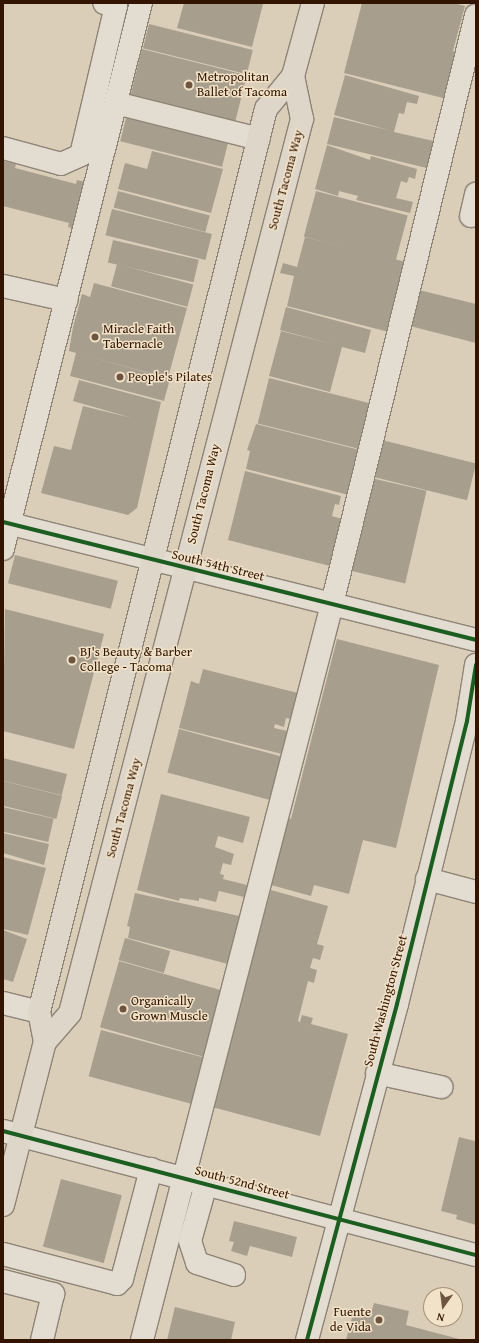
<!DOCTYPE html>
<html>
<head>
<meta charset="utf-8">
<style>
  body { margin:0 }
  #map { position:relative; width:479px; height:1343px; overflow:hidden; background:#dbceb9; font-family:"Gentium Book Plus",serif }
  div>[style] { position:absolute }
  .building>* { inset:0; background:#a89e8e; transform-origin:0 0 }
  .roads { filter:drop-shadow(1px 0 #8e8375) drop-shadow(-1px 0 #8e8375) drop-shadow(0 1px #8e8375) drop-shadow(0 -1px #8e8375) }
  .minor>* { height:22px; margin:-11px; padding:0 11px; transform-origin:11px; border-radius:11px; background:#e3dcd1 }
  .major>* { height:22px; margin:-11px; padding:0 11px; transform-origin:11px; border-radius:11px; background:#ded6c9 }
  .cycleway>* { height:4px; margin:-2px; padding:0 2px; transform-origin:2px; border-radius:2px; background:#1b5e20 }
  .dots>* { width:11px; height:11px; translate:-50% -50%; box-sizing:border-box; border:2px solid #f1e2c8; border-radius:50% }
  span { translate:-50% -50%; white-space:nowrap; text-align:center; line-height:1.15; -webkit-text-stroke:3px #f1e2c8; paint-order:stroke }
  .poi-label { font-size:13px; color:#321401 }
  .left { translate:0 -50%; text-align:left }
  .right { translate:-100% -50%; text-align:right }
  .street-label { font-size:13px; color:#321401 }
  .frame { position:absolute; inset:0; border:4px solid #321401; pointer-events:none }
  .north { position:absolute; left:423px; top:1287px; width:40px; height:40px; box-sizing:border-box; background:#f1e2c8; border:1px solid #a59078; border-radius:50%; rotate:194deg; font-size:11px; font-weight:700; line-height:16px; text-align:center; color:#321401 }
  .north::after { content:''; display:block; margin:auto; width:14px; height:18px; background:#6d5541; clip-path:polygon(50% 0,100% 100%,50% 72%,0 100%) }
</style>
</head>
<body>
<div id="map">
  <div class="building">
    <div style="clip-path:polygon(184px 3px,263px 4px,252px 47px,177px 28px)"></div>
    <div style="clip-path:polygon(362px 3px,453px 3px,465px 6px,453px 51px,458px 53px,447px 99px,344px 73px)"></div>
    <div style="left:149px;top:24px;width:107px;height:25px;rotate:14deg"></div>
    <div style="left:142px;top:49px;width:108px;height:47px;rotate:14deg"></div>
    <div style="clip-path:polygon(345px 75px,419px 96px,417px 104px,407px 102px,404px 114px,399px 113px,394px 132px,438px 142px,431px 169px,327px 144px,334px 117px,392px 131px,334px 115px)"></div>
    <div style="left:126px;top:118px;width:105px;height:24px;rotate:14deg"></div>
    <div style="clip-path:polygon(327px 145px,370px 160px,371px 156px,417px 169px,415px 179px,409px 177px,407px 183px,401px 181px,396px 198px,413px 202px,410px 213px,356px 200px,358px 196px,339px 191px,338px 196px,315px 189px)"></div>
    <div style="clip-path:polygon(152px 151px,223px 169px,211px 213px,118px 189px,125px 163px,147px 169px)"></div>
    <div style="clip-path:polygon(3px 161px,16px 164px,15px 168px,76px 184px,77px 180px,89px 183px,77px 230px,68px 227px,69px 223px,3px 206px)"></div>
    <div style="left:118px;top:191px;width:95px;height:17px;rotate:15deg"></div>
    <div style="left:316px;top:191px;width:95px;height:47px;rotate:15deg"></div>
    <div style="left:112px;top:209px;width:103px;height:27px;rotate:14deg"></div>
    <div style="clip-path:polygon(305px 237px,406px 262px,389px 332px,287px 306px,294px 276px,280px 273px,283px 263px,297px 267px)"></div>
    <div style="left:113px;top:240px;width:88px;height:23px;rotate:13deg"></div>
    <div style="left:117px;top:264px;width:79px;height:23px;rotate:15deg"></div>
    <div style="clip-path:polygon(94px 283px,187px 308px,168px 378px,79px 354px,170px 379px,164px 401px,70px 376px,76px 353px,69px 351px,73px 327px,82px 294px,90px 297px)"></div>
    <div style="clip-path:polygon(419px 290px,476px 304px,476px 343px,410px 326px)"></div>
    <div style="clip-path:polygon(286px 307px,371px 330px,365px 353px,342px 347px,330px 392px,269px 376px,281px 331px,332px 344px,280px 330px)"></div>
    <div style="left:269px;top:378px;width:105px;height:47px;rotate:14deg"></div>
    <div style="clip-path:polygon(79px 380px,161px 402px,137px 508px,128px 515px,41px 493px,54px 446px,71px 450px,83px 406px,132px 418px,73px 401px)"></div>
    <div style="clip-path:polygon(256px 424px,360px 450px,349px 495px,246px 469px,250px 451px,247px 450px)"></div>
    <div style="left:382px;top:440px;width:97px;height:38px;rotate:14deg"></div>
    <div style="clip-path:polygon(245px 471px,341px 496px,339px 505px,335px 504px,332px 516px,342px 519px,330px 566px,228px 540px)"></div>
    <div style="left:371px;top:478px;width:57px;height:95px;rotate:13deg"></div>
    <div style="left:15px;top:555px;width:106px;height:29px;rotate:14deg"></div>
    <div style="clip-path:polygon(5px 609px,104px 634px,74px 749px,3px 731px)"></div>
    <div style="clip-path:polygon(337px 639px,439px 665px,396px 848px,363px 840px,349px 894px,314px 885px,311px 896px,271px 885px,288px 818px,291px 819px)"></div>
    <div style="clip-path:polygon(203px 669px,298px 693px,291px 719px,286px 718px,284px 727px,275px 724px,274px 728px,288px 731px,282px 754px,179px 728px,191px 681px,199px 684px)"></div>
    <div style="left:179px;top:729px;width:106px;height:45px;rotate:15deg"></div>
    <div style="left:3px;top:758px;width:66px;height:22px;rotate:14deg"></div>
    <div style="left:3px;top:781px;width:61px;height:24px;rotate:14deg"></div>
    <div style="clip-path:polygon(161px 794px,250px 817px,243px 843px,218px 836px,215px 847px,234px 854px,231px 865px,223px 863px,220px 874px,224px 875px,223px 879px,247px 885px,244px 897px,219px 891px,216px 902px,199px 898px,199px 901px,180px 898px,179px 901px,137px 890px)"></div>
    <div style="left:3px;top:807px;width:52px;height:24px;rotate:13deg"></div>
    <div style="clip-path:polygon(3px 833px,49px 844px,44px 865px,3px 853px)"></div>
    <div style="clip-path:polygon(3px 857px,46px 868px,28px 935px,3px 929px)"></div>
    <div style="clip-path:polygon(271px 890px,328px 906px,317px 944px,324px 946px,320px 960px,313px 958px,310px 968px,317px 970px,314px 983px,308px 981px,298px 1021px,300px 1022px,302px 1015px,313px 1018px,311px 1024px,348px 1034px,320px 1136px,212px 1107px)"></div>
    <div style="clip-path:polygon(135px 893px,244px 917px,232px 965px,128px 938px,130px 927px,127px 926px)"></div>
    <div style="clip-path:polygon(3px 930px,27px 939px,13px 982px,3px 979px)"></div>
    <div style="left:125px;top:938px;width:47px;height:23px;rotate:16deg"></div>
    <div style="left:119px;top:961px;width:109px;height:69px;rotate:16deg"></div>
    <div style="left:101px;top:1030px;width:110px;height:48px;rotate:15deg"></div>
    <div style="clip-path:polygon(459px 1137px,475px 1141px,476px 1138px,476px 1225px,456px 1219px,457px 1215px,441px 1211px)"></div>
    <div style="left:61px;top:1179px;width:63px;height:70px;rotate:15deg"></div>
    <div style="clip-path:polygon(234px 1221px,297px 1237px,292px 1257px,250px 1246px,247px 1256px,231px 1251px,234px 1242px,229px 1241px)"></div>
    <div style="clip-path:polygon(374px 1303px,409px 1311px,406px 1325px,463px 1340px,346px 1340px,354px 1310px,371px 1314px)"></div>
    <div style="clip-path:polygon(175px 1307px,235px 1322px,231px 1340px,167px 1340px)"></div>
  </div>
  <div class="roads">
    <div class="minor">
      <div style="left:116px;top:103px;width:147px;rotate:14.1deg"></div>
      <div style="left:3px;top:148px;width:60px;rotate:15.4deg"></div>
      <div style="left:61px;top:164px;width:22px;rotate:-24deg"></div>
      <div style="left:81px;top:155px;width:153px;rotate:-76.8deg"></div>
      <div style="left:116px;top:6px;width:12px;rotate:-166deg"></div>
      <div style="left:471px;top:216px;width:23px;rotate:-77deg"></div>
      <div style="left:3px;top:286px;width:65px;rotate:12.5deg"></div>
      <div style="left:3px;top:522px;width:487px;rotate:14deg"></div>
      <div style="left:3px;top:549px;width:563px;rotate:-75.82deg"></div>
      <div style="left:427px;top:879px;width:51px;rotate:14.9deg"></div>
      <div style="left:3px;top:1003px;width:37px;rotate:14deg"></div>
      <div style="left:377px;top:1073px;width:66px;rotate:12.3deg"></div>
      <div style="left:3px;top:1131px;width:489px;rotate:14.7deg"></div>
      <div style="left:206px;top:1184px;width:59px;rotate:105.7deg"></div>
      <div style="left:190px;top:1241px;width:23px;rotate:72deg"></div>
      <div style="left:197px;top:1263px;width:39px;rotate:18deg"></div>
      <div style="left:3px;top:1254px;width:118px;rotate:14.7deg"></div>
      <div style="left:117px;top:1284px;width:7px;rotate:-45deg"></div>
      <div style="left:122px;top:1279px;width:114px;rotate:-75.2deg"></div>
      <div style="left:3px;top:1281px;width:52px;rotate:14.6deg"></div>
      <div style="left:53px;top:1294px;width:47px;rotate:103.4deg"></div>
      <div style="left:142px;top:1340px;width:760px;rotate:-75.52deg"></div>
      <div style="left:332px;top:604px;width:606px;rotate:-76.26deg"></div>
      <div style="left:307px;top:1340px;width:348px;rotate:-75deg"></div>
      <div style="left:397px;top:1004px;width:292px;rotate:-76.1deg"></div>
      <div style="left:467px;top:721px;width:57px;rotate:-80.9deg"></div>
    </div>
    <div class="major">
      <div style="left:45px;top:1042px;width:38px;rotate:-49deg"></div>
      <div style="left:70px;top:1013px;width:924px;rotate:-75.45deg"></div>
      <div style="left:302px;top:119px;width:44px;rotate:-101.8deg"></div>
      <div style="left:3px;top:1205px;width:168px;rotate:-75.6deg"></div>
      <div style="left:45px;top:1042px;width:31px;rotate:-101deg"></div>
      <div style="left:39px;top:1012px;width:931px;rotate:-75.89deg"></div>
      <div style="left:266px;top:109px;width:43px;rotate:-50.7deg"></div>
      <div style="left:293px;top:76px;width:76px;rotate:-74.7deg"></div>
    </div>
  </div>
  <div class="cycleway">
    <div style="left:3px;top:522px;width:487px;rotate:14deg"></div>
    <div style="left:3px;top:1131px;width:489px;rotate:14.7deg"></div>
    <div style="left:307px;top:1340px;width:348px;rotate:-75deg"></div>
    <div style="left:397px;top:1004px;width:292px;rotate:-76.1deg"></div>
    <div style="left:467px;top:721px;width:57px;rotate:-80.9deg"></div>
  </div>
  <div class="dots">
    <div style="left:189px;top:85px;background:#6d5541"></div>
    <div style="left:95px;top:337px;background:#6d5541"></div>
    <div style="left:120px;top:377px;background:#6d5541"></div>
    <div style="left:72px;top:660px;background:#6d5541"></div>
    <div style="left:123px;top:1009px;background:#6d5541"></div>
    <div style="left:379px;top:1320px;background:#6d5541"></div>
  </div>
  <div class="poi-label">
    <span class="left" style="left:197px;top:85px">Metropolitan<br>Ballet of Tacoma</span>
    <span class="left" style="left:103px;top:337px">Miracle Faith<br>Tabernacle</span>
    <span class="left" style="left:128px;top:377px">People's Pilates</span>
    <span class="left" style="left:80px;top:660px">BJ's Beauty &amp; Barber<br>College - Tacoma</span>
    <span class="left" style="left:131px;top:1009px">Organically<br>Grown Muscle</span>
    <span class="right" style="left:371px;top:1320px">Fuente<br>de Vida</span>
  </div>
  <div class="street-label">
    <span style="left:286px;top:180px;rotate:-75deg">South Tacoma Way</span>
    <span style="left:204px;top:494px;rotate:-76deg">South Tacoma Way</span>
    <span style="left:218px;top:566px;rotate:14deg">South 54th Street</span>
    <span style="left:124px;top:808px;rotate:-75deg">South Tacoma Way</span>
    <span style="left:386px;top:1001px;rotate:-75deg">South Washington Street</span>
    <span style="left:242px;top:1183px;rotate:15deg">South 52nd Street</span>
  </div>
  <div class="frame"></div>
  <div class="north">N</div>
</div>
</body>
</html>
